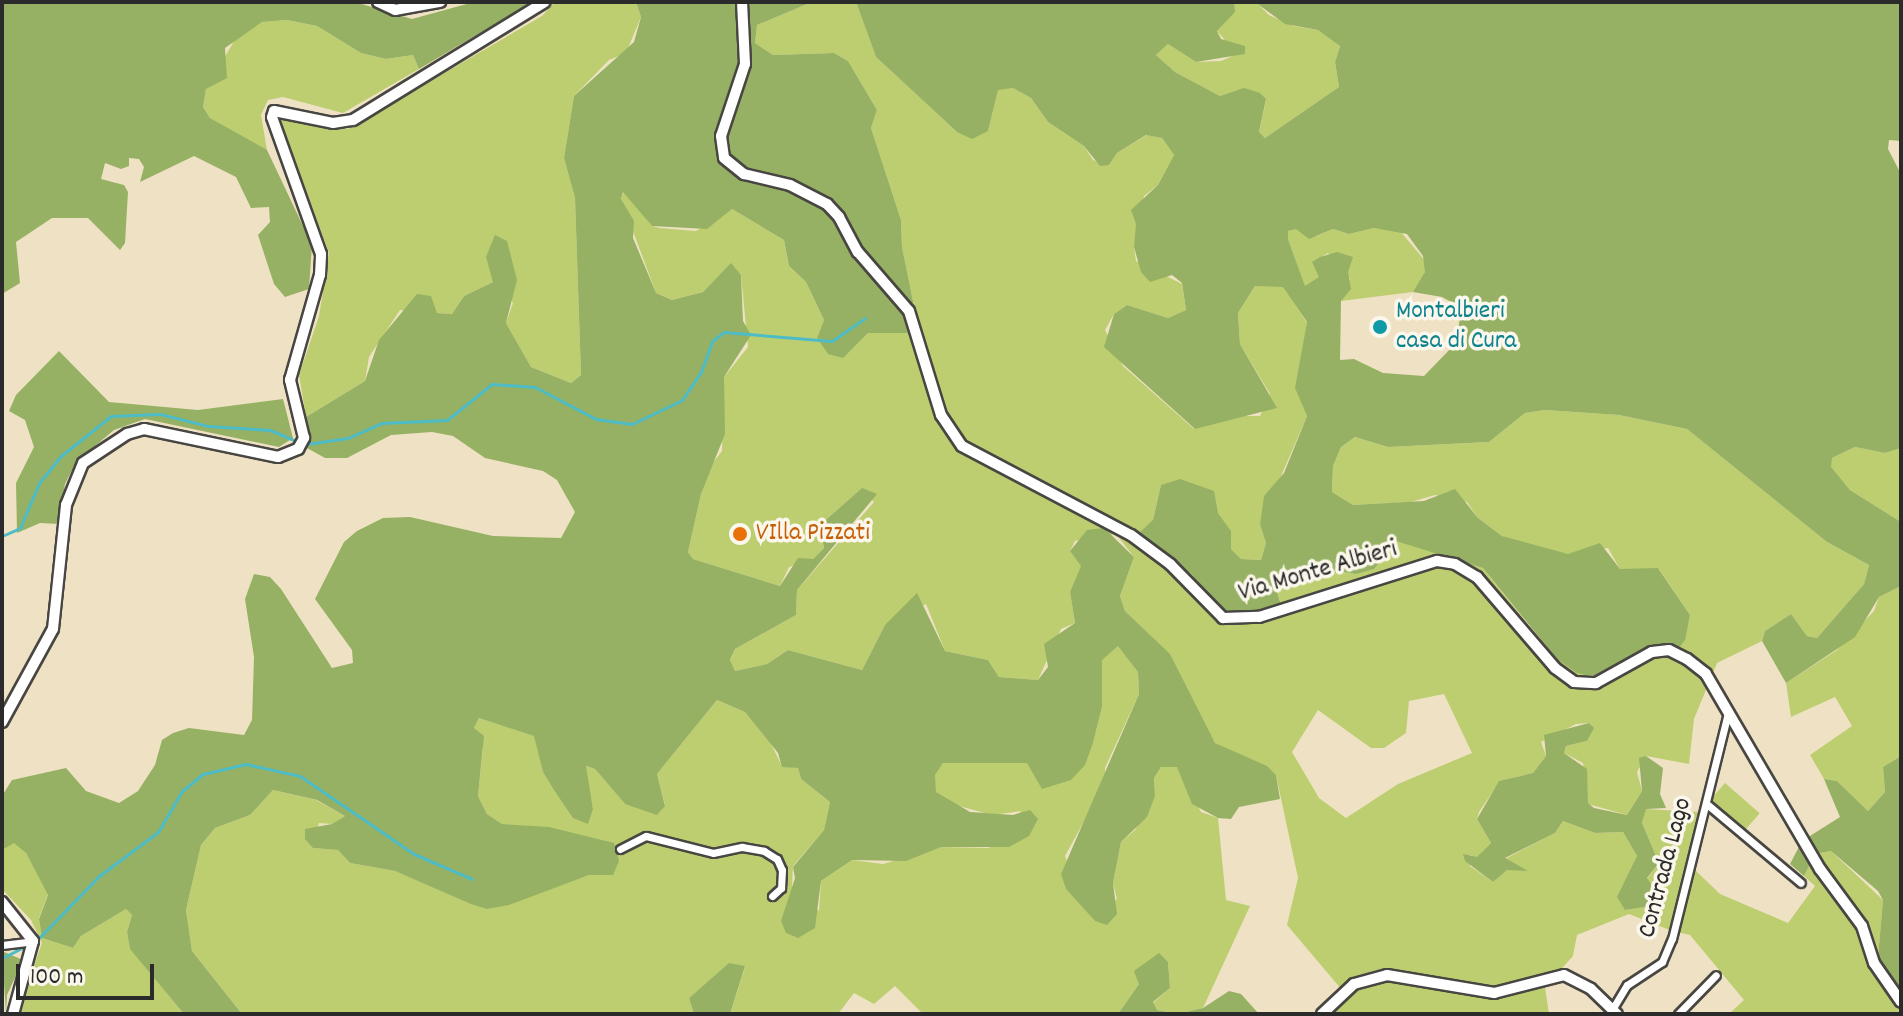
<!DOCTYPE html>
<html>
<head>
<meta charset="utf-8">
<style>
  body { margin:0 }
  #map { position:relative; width:1903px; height:1016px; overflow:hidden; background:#efe2c4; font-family:Dekko,sans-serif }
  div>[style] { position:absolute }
  .green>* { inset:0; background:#bdce71; transform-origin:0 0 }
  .forest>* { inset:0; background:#96b163 }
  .stream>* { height:3px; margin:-1.5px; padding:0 1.5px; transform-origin:1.5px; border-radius:1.5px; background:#4ebcc7 }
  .roads { filter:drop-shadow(2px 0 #484642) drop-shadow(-2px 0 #484642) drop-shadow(0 2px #484642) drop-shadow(0 -2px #484642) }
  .street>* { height:7px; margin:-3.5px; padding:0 3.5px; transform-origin:3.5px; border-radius:3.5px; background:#fff }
  .secondary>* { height:10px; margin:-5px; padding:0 5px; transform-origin:5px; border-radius:5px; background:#fff }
  .dots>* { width:22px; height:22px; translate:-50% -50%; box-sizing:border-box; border:4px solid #fbf7ec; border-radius:50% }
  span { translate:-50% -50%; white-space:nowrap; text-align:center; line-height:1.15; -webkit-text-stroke:7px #fbf7ec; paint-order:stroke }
  .culture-label { font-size:26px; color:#0d838f }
  .left { translate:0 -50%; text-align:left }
  .food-label { font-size:26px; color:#c56008 }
  .street-label { font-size:26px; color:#2b2b2b }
  .frame { position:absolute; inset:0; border:4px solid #2b2b2b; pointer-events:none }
  .scale { position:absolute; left:16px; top:964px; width:138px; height:36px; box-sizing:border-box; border:4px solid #2b2b2b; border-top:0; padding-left:10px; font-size:24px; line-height:28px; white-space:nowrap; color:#2b2b2b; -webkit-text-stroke:6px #fbf7ec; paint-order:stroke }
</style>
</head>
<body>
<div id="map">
  <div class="green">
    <div style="clip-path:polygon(555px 2px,636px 2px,641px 17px,626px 53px,609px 60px,574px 96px,564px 158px,575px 198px,581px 375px,571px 383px,531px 367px,506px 323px,513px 303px,494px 270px,493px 282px,464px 296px,452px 314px,400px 310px,369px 357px,365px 381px,306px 417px,299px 375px,319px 316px,329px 253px,278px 114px,348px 129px,542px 16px)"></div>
    <div style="clip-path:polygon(evenodd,812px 2px,856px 2px,876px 57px,957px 132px,988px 131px,998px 89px,1013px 88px,1031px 98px,1048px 122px,1084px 146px,1093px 160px,1109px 165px,1117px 153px,1147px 135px,1162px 138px,1174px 155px,1158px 185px,1144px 196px,1134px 247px,1136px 261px,1182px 284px,1186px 310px,1168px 318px,1127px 305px,1114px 314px,1105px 330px,1123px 366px,1194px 429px,1234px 416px,1260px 416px,1270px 394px,1240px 344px,1238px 313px,1255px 286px,1283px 286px,1307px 323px,1296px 388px,1307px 416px,1260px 525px,1266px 543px,1261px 560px,1241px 559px,1231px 549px,1230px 531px,1218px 513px,1161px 485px,1153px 520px,1175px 560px,1199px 588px,1277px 607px,1281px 604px,1274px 582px,1288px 574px,1319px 568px,1356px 574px,1396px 541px,1413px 544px,1483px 568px,1546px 647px,1632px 664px,1688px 623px,1690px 615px,1659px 569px,1620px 569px,1608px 548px,1568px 554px,1529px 547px,1502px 536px,1478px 518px,1467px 502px,1435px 495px,1411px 502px,1353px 505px,1332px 492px,1333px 466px,1341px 447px,1355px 437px,1388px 447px,1489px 442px,1525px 413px,1545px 410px,1619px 415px,1687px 429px,1827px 542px,1869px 565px,1864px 584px,1817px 638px,1807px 636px,1791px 614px,1765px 631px,1762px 641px,1717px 663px,1694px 719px,1689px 764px,1646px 756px,1637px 772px,1642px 791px,1627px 815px,1588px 804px,1583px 763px,1564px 753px,1566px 746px,1587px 741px,1593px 728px,1589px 723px,1576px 724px,1541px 742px,1546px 756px,1533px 773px,1500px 781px,1479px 812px,1477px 819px,1491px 843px,1477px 858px,1470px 855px,1470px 866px,1493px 882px,1507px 869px,1526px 871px,1505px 859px,1555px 833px,1563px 821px,1595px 833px,1623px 832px,1637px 856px,1625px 887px,1625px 910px,1645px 907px,1654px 897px,1647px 879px,1659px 863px,1642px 823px,1645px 809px,1700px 812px,1672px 931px,1629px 914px,1577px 935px,1573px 956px,1545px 987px,1549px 1014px,1317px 1014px,1342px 990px,1287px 925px,1298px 878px,1276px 775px,1215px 743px,1151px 636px,1125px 611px,1120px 596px,1134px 557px,1116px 534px,1075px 541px,1070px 551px,1082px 566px,1070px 592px,1075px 623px,1061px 629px,1038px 680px,999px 677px,988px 660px,945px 651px,926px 604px,885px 625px,862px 670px,788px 650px,767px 664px,735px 671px,730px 661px,735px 649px,796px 615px,797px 590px,874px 502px,861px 489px,820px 525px,824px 548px,813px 559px,789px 567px,780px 586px,693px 559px,688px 552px,701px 494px,709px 468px,722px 451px,724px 377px,748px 347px,741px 275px,731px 264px,703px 292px,672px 300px,656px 293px,621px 199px,624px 191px,652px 226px,660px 228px,696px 231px,732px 209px,784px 240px,789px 266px,806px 282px,824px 320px,817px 338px,843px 357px,868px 333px,911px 333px,916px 316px,902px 247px,901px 220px,871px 128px,877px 110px,848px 61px,834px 53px,773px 55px,755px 43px,757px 25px,812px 2px,1444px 694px,1472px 753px,1398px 784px,1346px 818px,1319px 798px,1292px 752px,1318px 710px,1371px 748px,1384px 748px,1406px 733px,1409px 701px,1444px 694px)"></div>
    <div style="clip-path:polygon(1234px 2px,1257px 3px,1269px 15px,1293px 26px,1318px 30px,1340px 45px,1335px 62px,1339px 87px,1265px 138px,1259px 133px,1266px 100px,1236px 91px,1220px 96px,1175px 72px,1156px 55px,1168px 44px,1196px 62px,1221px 61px,1237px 54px,1217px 31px,1234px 12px)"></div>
    <div style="clip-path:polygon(287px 20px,317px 26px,361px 53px,386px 59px,413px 55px,419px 69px,343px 113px,283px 97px,268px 100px,261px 115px,267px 150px,257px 147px,210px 118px,203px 107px,206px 89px,237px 36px,262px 22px)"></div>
    <div style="clip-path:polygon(1296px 228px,1317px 236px,1333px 229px,1349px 234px,1374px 228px,1400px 231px,1427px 263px,1423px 280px,1413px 292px,1341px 301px,1350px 279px,1328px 253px,1313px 262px,1320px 277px,1305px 287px,1288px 239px,1288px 231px)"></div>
    <div style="clip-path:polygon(1855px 447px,1885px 453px,1901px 448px,1901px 522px,1850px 490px,1830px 467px,1832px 458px)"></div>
    <div style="clip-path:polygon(1901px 586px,1901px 756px,1883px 767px,1885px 792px,1868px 811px,1837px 781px,1824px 779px,1810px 755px,1852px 726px,1835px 697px,1791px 717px,1786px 683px,1837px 650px,1874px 611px,1879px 597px)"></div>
    <div style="clip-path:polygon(1119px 645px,1138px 672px,1139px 694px,1105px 768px,1105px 783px,1065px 856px,1084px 908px,1095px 921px,1117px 899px,1113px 883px,1121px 842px,1135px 830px,1155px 796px,1154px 778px,1161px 767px,1177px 766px,1201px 812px,1218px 818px,1226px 900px,1250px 906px,1203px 1008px,1177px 1014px,1157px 1010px,1153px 1003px,1170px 988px,1168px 962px,1139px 984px,1118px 1014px,923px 1014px,895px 986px,874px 1004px,854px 993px,838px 1014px,730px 1014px,745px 967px,729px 964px,689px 998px,694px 1014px,242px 1014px,192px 951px,186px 910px,201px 845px,215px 828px,250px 815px,273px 790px,316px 800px,345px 816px,332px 824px,319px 823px,313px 848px,338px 850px,350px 863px,395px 871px,487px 909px,589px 875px,613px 874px,579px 836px,502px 824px,487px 814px,478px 796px,483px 748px,474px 728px,479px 718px,535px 736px,543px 772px,593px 809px,585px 766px,595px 769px,625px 804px,665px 805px,657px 774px,717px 700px,745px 712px,768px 738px,782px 766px,798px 768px,801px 779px,830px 802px,824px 830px,793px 866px,792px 886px,819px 911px,821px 881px,852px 860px,883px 864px,941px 847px,989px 848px,1021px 811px,992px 815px,948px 803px,936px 792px,934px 775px,943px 763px,1028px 763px,1037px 777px,1093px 743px,1102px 707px,1102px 659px)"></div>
    <div style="left:1725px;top:783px;width:46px;height:24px;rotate:41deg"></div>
    <div style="clip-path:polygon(14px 842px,26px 853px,48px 894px,39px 918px,42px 938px,73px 948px,81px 936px,126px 909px,132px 915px,127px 932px,130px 948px,184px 1014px,17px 1014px,42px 943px,31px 920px,2px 889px,2px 850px)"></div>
    <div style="clip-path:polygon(1831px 851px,1883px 900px,1878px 957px,1901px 994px,1901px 1014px,1729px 1014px,1744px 1000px,1690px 935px,1677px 932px,1694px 869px,1720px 894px,1788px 923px,1815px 886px,1804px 876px,1815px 854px)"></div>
  </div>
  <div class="forest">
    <div style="clip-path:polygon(2px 2px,355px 2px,412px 19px,474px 2px,532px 2px,419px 69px,413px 55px,386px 59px,361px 53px,317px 26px,287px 20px,262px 22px,225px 48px,227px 78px,206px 89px,203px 107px,210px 118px,267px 150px,312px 245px,309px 289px,285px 297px,274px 284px,258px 235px,270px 222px,269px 207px,251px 208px,236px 177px,194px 156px,140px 182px,144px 167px,139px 159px,129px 158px,129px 166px,121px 169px,105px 163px,101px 179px,124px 185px,128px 192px,125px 243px,120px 250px,88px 218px,52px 218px,16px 242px,20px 283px,2px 294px)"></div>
    <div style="clip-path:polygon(636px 2px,812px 2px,757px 25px,755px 43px,773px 55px,834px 53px,848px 61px,877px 110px,871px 128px,901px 220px,902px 247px,916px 316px,911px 333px,868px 333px,843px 358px,828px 354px,817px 338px,824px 320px,806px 282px,789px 266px,784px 240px,732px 209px,707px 229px,652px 226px,623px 192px,621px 199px,634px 221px,633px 238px,656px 293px,672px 300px,703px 292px,731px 263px,741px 275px,743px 321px,751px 335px,724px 377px,725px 434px,701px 494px,688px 552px,693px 559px,780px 586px,798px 558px,813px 559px,824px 548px,820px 525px,862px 488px,877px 494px,797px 590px,796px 615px,735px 649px,730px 660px,735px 671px,767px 664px,788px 650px,862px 670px,885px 625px,917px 593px,945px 651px,988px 660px,999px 677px,1038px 680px,1048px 667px,1044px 644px,1075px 623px,1070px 592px,1081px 566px,1070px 551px,1087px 530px,1104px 528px,1134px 557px,1120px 596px,1125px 611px,1170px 654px,1215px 743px,1267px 766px,1276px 775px,1280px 799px,1239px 807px,1231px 819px,1218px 818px,1192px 804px,1177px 767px,1161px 767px,1154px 778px,1155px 796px,1147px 817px,1121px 842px,1113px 883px,1117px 914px,1107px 925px,1095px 921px,1066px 889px,1061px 874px,1139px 694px,1138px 672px,1118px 646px,1102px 660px,1102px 707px,1093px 743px,1085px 765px,1071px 780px,1042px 789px,1027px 763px,943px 763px,935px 775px,936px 792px,970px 812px,1013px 815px,1030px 810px,1038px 819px,1029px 836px,1009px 847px,941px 847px,906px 861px,852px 860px,821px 881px,815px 928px,798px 938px,786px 933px,781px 921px,795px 878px,793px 867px,824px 830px,830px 802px,801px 779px,798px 768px,782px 767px,778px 753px,745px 712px,717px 700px,657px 774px,665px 806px,657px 815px,625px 804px,595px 769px,586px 766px,593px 809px,588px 824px,573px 818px,554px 790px,543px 772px,534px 736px,479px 718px,474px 728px,484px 736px,478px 796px,487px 814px,502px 824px,549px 827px,614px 843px,619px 861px,613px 875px,589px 875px,509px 905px,487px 909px,471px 904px,395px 871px,350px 863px,338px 850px,313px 848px,305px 839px,305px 829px,332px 824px,345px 816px,317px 800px,273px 790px,250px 815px,215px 828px,201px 845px,186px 910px,192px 951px,242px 1014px,184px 1014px,130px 949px,127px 932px,132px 915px,126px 909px,81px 936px,73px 948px,42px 938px,39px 919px,48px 895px,26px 853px,14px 843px,2px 850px,2px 796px,12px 780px,66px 768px,86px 791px,119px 803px,138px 791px,155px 765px,162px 740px,173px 733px,189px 728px,244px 735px,252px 720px,254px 657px,245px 599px,254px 574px,270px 577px,281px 589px,332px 668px,353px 663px,352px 650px,315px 599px,344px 542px,357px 531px,383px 518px,410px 517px,493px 536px,561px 538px,575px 512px,557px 480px,543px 471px,485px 458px,453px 436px,432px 432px,391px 435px,347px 458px,325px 458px,307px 448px,306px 417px,365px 381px,379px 340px,417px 294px,431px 296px,437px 313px,452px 314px,464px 296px,493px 282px,486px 257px,495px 235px,507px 241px,517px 280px,506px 323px,531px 367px,571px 383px,581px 375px,575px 198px,564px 158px,574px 96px,634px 42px,641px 17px)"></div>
    <div style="clip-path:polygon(evenodd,856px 2px,1234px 2px,1235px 12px,1217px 31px,1221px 39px,1245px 46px,1245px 54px,1196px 62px,1168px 44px,1156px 55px,1175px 72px,1220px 96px,1244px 88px,1260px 93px,1266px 99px,1259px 132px,1265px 138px,1339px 87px,1335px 62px,1340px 46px,1318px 30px,1285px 24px,1255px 2px,1901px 2px,1901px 141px,1889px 140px,1888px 149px,1901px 174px,1901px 448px,1885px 453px,1855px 447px,1832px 458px,1831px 467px,1850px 490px,1901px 522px,1901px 586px,1879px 597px,1855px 637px,1786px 683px,1762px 641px,1765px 631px,1791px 614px,1807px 636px,1817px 638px,1864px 584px,1869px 565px,1827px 542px,1687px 429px,1619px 415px,1545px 410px,1525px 413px,1489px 442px,1388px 447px,1355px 437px,1341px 447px,1333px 466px,1332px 492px,1353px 505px,1424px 501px,1455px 489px,1478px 518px,1502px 536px,1568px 554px,1600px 543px,1620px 569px,1658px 568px,1690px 615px,1685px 640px,1675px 653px,1632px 664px,1607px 680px,1577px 673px,1557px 659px,1483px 568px,1396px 541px,1374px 569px,1356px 574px,1319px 568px,1288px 574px,1274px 582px,1281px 605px,1262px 612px,1223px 613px,1191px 574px,1138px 534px,1153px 520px,1161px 485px,1180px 479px,1214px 491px,1218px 513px,1231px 531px,1231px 549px,1241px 559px,1261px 560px,1266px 543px,1260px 525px,1264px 496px,1284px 473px,1307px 416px,1295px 388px,1307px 322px,1283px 287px,1255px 286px,1238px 313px,1240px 344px,1277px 408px,1195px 429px,1104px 347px,1114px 314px,1127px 305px,1168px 318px,1186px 310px,1182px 283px,1172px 275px,1150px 282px,1141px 272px,1134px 247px,1136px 224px,1131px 210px,1158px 185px,1174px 155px,1162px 138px,1146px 135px,1117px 153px,1109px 165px,1100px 166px,1084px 146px,1048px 122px,1031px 98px,1013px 88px,998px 90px,988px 131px,972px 139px,957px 132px,876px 57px,856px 2px,1374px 228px,1407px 234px,1423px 256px,1425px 272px,1413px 292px,1442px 297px,1462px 308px,1455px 344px,1424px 376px,1383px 373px,1354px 359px,1340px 360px,1341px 301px,1351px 289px,1348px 272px,1353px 257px,1337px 252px,1320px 257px,1312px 262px,1319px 277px,1305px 286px,1288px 239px,1288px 231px,1296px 229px,1309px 239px,1333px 229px,1349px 234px,1374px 228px)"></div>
    <div style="clip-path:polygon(59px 351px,109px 402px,198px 410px,283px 399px,293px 438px,279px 447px,145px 419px,114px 430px,76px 462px,65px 484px,59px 524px,40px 523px,17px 533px,16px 483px,34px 447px,25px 420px,9px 411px,16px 395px)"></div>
    <div style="clip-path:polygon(1589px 723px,1594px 728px,1587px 741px,1566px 746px,1564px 753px,1587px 769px,1588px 803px,1594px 808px,1627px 815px,1642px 791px,1639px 758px,1646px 756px,1663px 768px,1660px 794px,1666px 808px,1646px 809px,1642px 823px,1659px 863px,1647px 878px,1655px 890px,1645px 907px,1625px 910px,1617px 897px,1637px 856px,1623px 832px,1595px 833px,1563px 821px,1555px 833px,1505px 858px,1528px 871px,1507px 870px,1493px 882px,1465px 861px,1463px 854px,1477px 857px,1491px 843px,1477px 819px,1499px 781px,1533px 773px,1546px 756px,1544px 735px)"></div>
    <div style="clip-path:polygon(1901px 756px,1901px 994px,1878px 957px,1883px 900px,1878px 891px,1831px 851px,1815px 854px,1804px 876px,1790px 864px,1802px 841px,1840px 817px,1824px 779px,1837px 781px,1868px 811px,1885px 792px,1883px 767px)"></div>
    <div style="clip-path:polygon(2px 951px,23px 960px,7px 995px,6px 1014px)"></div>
    <div style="clip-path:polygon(1159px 953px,1168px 962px,1170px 988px,1153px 1002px,1157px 1010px,1177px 1014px,1203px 1008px,1229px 991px,1241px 994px,1259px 1014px,1118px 1014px,1139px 984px,1134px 971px)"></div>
    <div style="clip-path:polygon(729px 963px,745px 966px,730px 1014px,694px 1014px,689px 998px)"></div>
  </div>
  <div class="stream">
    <div style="left:307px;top:444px;width:41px;rotate:-8.3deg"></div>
    <div style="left:348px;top:438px;width:36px;rotate:-24deg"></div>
    <div style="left:381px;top:423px;width:66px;rotate:-2.6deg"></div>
    <div style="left:447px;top:420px;width:58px;rotate:-38.7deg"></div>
    <div style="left:492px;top:384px;width:43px;rotate:4deg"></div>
    <div style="left:535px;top:387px;width:69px;rotate:27.7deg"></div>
    <div style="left:596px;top:419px;width:36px;rotate:8deg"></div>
    <div style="left:632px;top:424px;width:55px;rotate:-25.6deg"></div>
    <div style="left:682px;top:400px;width:34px;rotate:-56deg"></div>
    <div style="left:701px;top:372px;width:33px;rotate:-70deg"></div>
    <div style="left:712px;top:341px;width:15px;rotate:-37deg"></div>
    <div style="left:724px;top:332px;width:108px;rotate:4.8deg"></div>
    <div style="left:832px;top:341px;width:40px;rotate:-34.9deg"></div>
    <div style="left:2px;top:536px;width:20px;rotate:-24deg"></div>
    <div style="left:20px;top:528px;width:49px;rotate:-67.1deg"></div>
    <div style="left:39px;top:483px;width:36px;rotate:-51deg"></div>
    <div style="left:62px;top:455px;width:63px;rotate:-38.5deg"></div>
    <div style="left:111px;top:416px;width:49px;rotate:-2.3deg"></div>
    <div style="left:160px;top:414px;width:49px;rotate:14deg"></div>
    <div style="left:208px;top:426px;width:62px;rotate:3.7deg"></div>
    <div style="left:270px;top:430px;width:26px;rotate:23deg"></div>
    <div style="left:36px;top:941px;width:91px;rotate:-45.9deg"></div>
    <div style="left:99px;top:876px;width:74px;rotate:-36.7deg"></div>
    <div style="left:158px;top:832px;width:48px;rotate:-59.7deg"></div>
    <div style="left:182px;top:791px;width:27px;rotate:-39deg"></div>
    <div style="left:203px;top:774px;width:44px;rotate:-13.1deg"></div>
    <div style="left:246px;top:764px;width:55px;rotate:12.5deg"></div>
    <div style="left:300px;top:776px;width:138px;rotate:34.4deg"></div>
    <div style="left:414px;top:854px;width:63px;rotate:23.3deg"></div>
    <div style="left:2px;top:958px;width:30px;rotate:-27deg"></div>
  </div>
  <div class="roads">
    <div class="street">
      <div style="left:1708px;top:805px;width:121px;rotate:40deg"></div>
      <div style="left:620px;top:849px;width:29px;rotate:-27deg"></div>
      <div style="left:646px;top:836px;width:69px;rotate:14.2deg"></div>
      <div style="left:713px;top:853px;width:30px;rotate:-12deg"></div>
      <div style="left:742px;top:847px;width:22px;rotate:10deg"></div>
      <div style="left:764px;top:851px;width:15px;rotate:32deg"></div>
      <div style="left:777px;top:859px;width:12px;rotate:66deg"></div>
      <div style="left:782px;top:870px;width:18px;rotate:93deg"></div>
      <div style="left:781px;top:888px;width:12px;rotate:138deg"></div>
      <div style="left:2px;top:945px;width:31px;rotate:-7deg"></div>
      <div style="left:1613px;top:1008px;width:27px;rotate:-59deg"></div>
      <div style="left:1627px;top:985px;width:42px;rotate:-33.3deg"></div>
      <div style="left:1662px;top:962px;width:25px;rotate:-67deg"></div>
      <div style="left:1672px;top:939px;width:234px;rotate:-76.1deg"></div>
      <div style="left:1678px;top:1014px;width:54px;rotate:-45.7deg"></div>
    </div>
    <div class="secondary">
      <div style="left:378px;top:2px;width:19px;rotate:25deg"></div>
      <div style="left:395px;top:10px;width:46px;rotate:-10.1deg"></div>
      <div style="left:742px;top:2px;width:62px;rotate:87.2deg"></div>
      <div style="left:745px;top:64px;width:76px;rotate:108.4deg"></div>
      <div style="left:721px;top:136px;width:22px;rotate:82deg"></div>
      <div style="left:724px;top:158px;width:26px;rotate:39deg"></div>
      <div style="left:744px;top:174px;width:47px;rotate:13.4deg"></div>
      <div style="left:790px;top:185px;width:42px;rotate:27.2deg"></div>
      <div style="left:827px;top:204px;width:18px;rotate:47deg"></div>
      <div style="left:839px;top:217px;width:40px;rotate:62deg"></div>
      <div style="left:858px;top:252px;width:78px;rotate:49.2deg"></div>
      <div style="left:909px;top:311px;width:109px;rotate:72.9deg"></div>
      <div style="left:941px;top:415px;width:37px;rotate:56deg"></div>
      <div style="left:962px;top:446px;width:191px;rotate:27.8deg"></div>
      <div style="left:1131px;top:535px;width:49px;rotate:36.6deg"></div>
      <div style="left:1170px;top:564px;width:76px;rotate:45.5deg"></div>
      <div style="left:1223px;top:618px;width:36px;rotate:-2deg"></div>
      <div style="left:1259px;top:617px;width:187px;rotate:-17.5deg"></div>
      <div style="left:1437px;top:561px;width:18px;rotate:9deg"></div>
      <div style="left:1455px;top:564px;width:26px;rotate:31deg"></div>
      <div style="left:1477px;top:577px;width:120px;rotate:49.4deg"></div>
      <div style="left:1555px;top:668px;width:24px;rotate:36deg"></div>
      <div style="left:1574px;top:682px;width:22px;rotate:3deg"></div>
      <div style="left:1596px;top:683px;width:64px;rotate:-29deg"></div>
      <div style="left:1652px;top:652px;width:17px;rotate:-7deg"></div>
      <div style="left:1669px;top:650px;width:20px;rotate:27deg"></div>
      <div style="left:1687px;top:659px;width:24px;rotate:38deg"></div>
      <div style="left:1706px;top:674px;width:226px;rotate:59.7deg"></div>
      <div style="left:1820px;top:869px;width:71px;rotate:53.6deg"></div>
      <div style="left:1862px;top:926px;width:39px;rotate:72deg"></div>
      <div style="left:1874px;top:963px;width:47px;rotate:55.3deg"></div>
      <div style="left:2px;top:722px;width:106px;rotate:-61.3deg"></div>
      <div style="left:53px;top:629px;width:125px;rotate:-84deg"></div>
      <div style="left:66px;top:505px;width:45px;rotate:-68deg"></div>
      <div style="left:83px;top:463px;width:53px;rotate:-33.4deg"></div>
      <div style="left:127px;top:434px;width:18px;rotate:-16deg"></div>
      <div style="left:144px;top:429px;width:137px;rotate:11.8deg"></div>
      <div style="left:278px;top:457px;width:22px;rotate:-22deg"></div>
      <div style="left:298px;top:449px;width:13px;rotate:-61deg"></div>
      <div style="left:304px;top:438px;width:60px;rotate:-103.6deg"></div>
      <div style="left:290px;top:380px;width:109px;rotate:-74.1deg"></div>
      <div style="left:320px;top:275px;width:21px;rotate:-87deg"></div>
      <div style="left:321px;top:254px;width:145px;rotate:-109.7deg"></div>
      <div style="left:272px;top:117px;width:6px;rotate:-72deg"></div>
      <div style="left:274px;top:111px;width:60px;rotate:11.5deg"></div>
      <div style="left:333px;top:123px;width:20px;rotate:-9deg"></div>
      <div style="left:353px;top:120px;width:225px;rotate:-31.6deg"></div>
      <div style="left:2px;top:902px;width:50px;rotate:51.5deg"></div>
      <div style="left:33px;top:941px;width:76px;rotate:105.3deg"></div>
      <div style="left:1322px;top:1014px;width:44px;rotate:-43.2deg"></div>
      <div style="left:1354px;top:984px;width:34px;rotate:-15deg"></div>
      <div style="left:1387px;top:975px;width:109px;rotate:9.5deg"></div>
      <div style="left:1494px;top:993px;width:72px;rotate:-14.4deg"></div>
      <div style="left:1564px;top:975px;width:30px;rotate:27deg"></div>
      <div style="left:1591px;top:989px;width:36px;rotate:44deg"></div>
    </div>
  </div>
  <div class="dots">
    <div style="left:1380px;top:327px;background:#0f9aa8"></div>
    <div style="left:740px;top:534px;background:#e8710a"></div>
  </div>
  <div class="culture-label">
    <span class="left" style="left:1396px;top:327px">Montalbieri<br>casa di Cura</span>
  </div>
  <div class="food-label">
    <span class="left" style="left:756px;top:534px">VIlla Pizzati</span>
  </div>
  <div class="street-label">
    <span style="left:1318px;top:572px;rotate:-16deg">Via Monte Albieri</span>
    <span style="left:1666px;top:868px;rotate:-75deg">Contrada Lago</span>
  </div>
  <div class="frame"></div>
  <div class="scale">100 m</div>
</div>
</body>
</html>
